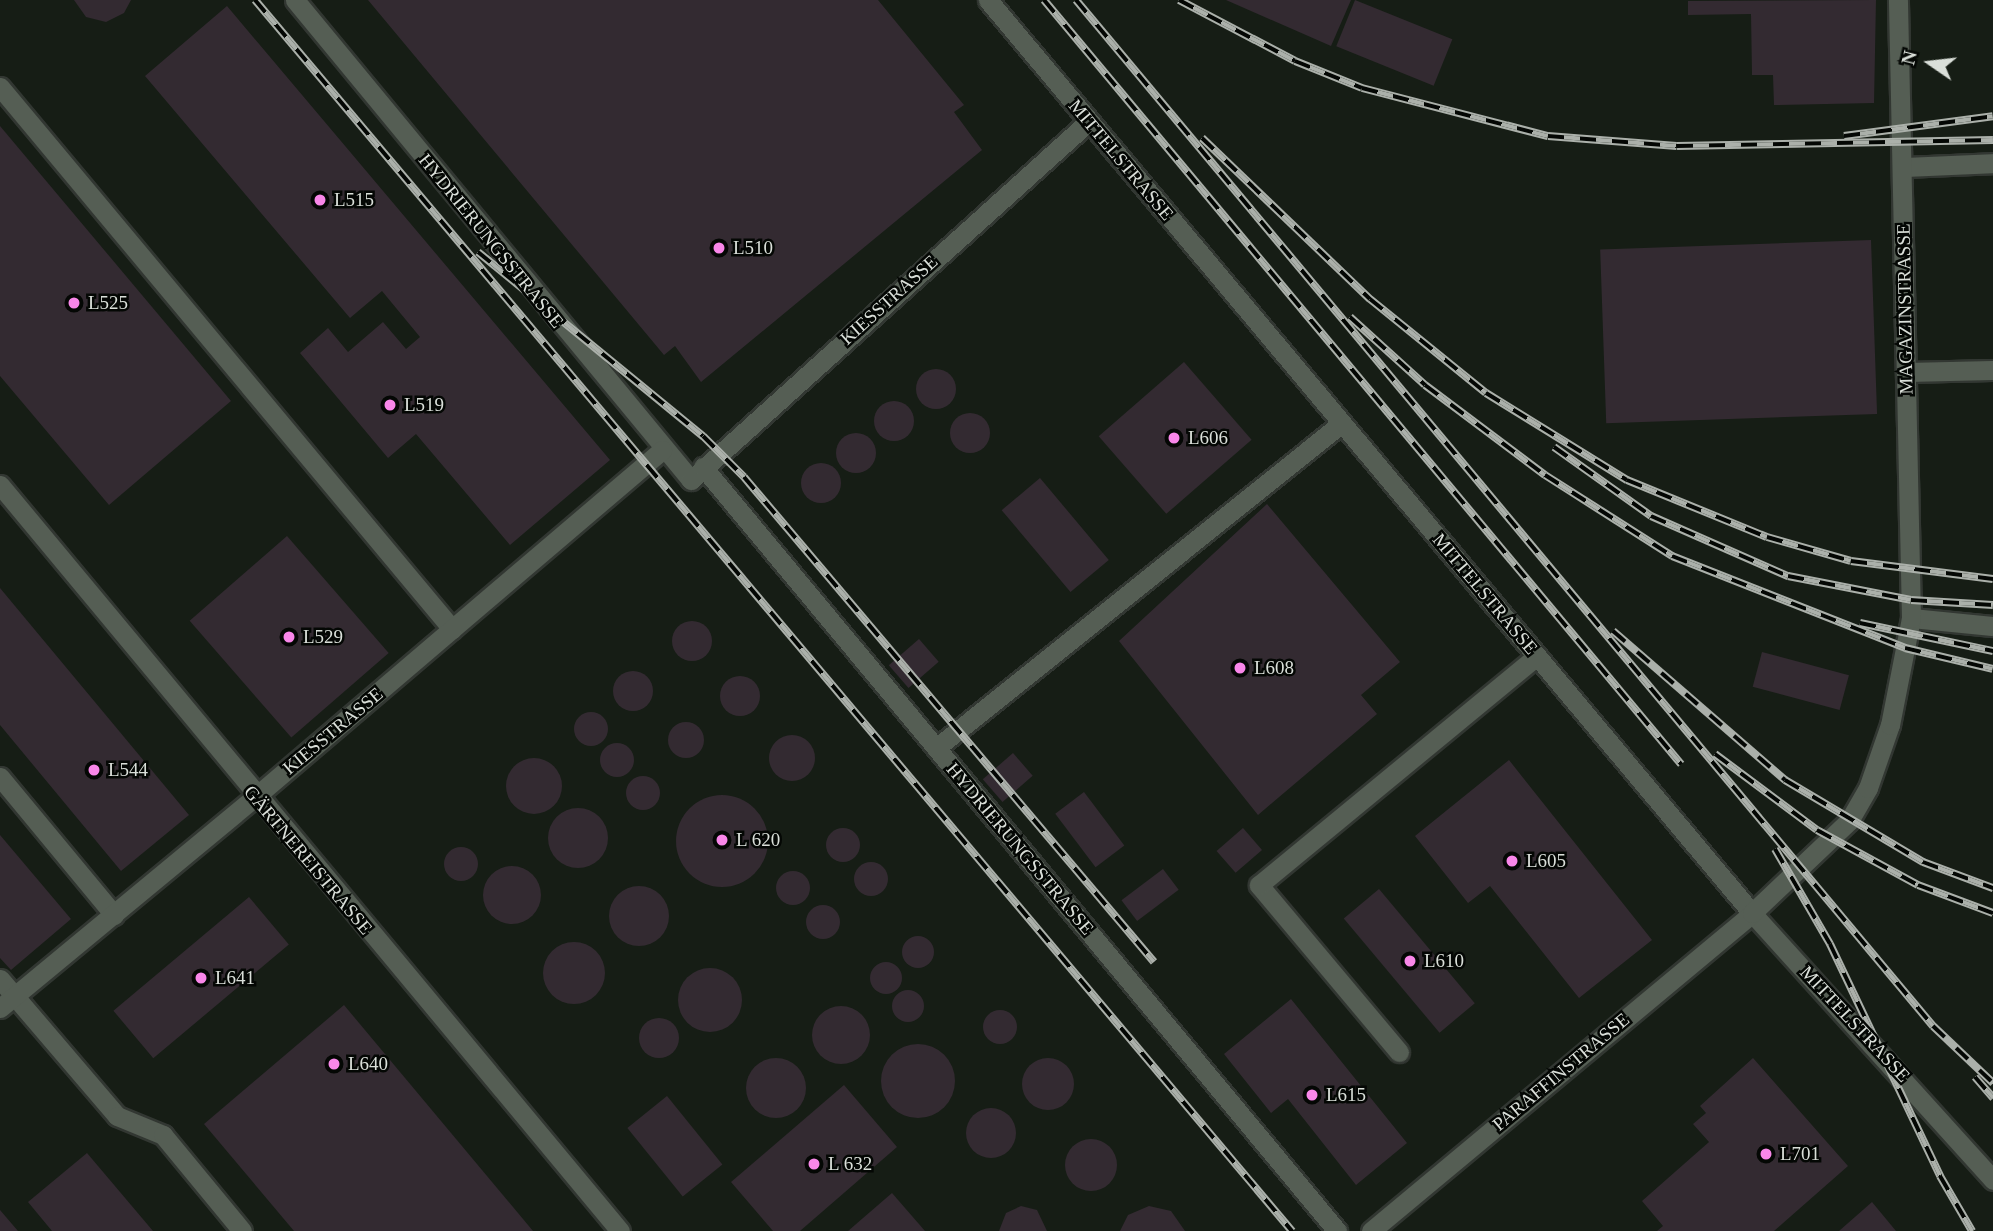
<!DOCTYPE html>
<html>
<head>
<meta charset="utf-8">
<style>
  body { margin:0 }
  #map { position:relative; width:1993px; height:1231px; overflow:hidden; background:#161d15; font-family:"Times New Roman",serif }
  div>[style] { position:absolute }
  .building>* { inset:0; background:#332a31; transform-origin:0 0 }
  .round { border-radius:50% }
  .roads { filter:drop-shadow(2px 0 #323732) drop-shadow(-2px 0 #323732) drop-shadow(0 2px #323732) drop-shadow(0 -2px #323732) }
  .service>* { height:19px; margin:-9.5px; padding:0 9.5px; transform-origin:9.5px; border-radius:9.5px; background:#555e54 }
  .minor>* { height:19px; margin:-9.5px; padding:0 9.5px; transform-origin:9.5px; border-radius:9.5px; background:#555e54 }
  .rail>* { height:8px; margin-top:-4px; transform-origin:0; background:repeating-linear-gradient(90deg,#040704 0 16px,#abb0aa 0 32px); box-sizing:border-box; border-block:2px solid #abb0aa }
  .dots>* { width:19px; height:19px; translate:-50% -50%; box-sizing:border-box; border:4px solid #040704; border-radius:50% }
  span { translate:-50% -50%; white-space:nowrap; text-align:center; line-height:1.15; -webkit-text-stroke:5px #040704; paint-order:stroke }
  .street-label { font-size:19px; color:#dadfd9 }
  .poi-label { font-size:19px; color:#dadfd9 }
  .left { translate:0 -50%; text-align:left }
  .north { position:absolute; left:1895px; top:28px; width:70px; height:70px; -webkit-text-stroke:5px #040704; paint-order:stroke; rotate:284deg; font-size:19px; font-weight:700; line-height:28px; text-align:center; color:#dadfd9 }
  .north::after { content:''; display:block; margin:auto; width:24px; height:32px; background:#dadfd9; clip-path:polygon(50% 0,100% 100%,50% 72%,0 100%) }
</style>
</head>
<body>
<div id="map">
  <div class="building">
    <div style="clip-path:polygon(74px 0,131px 0,124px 13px,106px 22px,86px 17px)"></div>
    <div style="clip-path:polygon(368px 0,878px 0,964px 105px,954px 112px,982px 150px,701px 382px,675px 346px,664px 355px)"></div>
    <div style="clip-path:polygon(1226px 0,1351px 0,1331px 46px)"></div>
    <div style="left:1355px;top:0;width:105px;height:50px;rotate:22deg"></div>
    <div style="clip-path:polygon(1876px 0,1874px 103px,1774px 105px,1773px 75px,1752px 75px,1751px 14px,1688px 15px,1688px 1px)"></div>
    <div style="clip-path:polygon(227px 6px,610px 460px,510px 545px,416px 434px,388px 458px,300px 353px,328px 328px,348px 352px,383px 322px,406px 349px,420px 337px,382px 291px,350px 318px,145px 76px)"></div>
    <div style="clip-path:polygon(0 126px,231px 401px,109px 505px,0 376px)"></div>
    <div style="left:1871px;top:240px;width:174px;height:271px;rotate:88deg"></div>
    <div style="left:1184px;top:362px;width:103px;height:113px;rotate:49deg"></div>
    <div class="round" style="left:916px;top:369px;width:40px;height:40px"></div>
    <div class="round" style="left:874px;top:401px;width:40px;height:40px"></div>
    <div class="round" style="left:950px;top:413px;width:40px;height:40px"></div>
    <div class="round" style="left:836px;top:433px;width:40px;height:40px"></div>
    <div class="round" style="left:801px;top:463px;width:40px;height:40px"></div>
    <div style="left:1040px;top:478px;width:107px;height:50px;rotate:50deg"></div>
    <div style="clip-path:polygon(1267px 504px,1400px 662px,1361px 695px,1377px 714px,1258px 815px,1119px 641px)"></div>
    <div style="left:287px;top:536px;width:155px;height:129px;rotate:49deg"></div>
    <div style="clip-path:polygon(0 588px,189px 815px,121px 871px,0 725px)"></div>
    <div class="round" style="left:672px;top:621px;width:40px;height:40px"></div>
    <div style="left:919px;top:639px;width:30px;height:40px;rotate:49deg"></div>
    <div style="left:1762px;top:652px;width:90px;height:36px;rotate:15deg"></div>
    <div class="round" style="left:613px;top:671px;width:40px;height:40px"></div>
    <div class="round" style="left:720px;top:676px;width:40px;height:40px"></div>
    <div class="round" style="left:574px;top:712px;width:34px;height:34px"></div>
    <div class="round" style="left:668px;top:722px;width:36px;height:36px"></div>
    <div class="round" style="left:769px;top:735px;width:46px;height:46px"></div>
    <div class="round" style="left:600px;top:743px;width:34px;height:34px"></div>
    <div style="left:1013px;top:753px;width:30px;height:40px;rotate:49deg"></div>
    <div class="round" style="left:506px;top:758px;width:56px;height:56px"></div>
    <div style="clip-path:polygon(1509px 760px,1652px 940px,1579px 998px,1490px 886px,1468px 903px,1415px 836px)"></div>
    <div class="round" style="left:626px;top:776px;width:34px;height:34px"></div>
    <div style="left:1084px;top:792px;width:67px;height:36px;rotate:53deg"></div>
    <div class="round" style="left:676px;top:795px;width:92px;height:92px"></div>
    <div class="round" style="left:548px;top:808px;width:60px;height:60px"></div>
    <div class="round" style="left:826px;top:828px;width:34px;height:34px"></div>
    <div style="left:1243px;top:828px;width:29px;height:35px;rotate:49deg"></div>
    <div style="clip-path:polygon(0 835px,71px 919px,11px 970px,0 958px)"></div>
    <div class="round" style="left:444px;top:847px;width:34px;height:34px"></div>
    <div class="round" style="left:854px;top:862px;width:34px;height:34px"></div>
    <div class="round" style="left:483px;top:866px;width:58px;height:58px"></div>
    <div style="left:1163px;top:869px;width:26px;height:52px;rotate:53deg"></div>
    <div class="round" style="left:776px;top:871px;width:34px;height:34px"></div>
    <div class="round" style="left:609px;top:886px;width:60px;height:60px"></div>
    <div style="left:1379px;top:889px;width:149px;height:46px;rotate:50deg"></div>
    <div style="left:249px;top:897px;width:62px;height:177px;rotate:50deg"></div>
    <div class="round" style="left:806px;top:905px;width:34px;height:34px"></div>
    <div class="round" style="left:902px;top:936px;width:32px;height:32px"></div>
    <div class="round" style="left:543px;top:942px;width:62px;height:62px"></div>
    <div class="round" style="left:870px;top:962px;width:32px;height:32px"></div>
    <div class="round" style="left:678px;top:968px;width:64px;height:64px"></div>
    <div class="round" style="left:892px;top:990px;width:32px;height:32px"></div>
    <div style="clip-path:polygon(1291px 999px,1407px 1143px,1356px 1185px,1288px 1099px,1271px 1113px,1224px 1054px)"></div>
    <div style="clip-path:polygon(344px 1005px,533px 1231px,294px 1231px,204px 1124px)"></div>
    <div class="round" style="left:812px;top:1006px;width:58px;height:58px"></div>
    <div class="round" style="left:983px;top:1010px;width:34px;height:34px"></div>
    <div class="round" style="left:639px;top:1018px;width:40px;height:40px"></div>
    <div class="round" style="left:881px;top:1044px;width:74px;height:74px"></div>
    <div class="round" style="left:1022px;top:1058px;width:52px;height:52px"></div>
    <div class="round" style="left:746px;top:1058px;width:60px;height:60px"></div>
    <div style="clip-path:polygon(1753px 1058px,1848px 1166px,1774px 1231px,1657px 1231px,1663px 1226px,1642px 1201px,1709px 1142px,1693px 1124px,1706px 1113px,1700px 1106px)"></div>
    <div style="clip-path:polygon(844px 1085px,897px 1147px,800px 1231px,773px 1231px,731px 1182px)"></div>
    <div style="left:667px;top:1096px;width:88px;height:51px;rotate:51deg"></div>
    <div class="round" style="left:966px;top:1108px;width:50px;height:50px"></div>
    <div class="round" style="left:1065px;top:1139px;width:52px;height:52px"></div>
    <div style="clip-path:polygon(87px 1153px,153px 1231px,52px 1231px,28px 1202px)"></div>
    <div style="clip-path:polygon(892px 1193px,925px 1231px,848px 1231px)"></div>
    <div style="clip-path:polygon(1872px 1202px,1896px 1231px,1839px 1231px)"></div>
    <div style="clip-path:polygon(1021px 1206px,1037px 1210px,1047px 1231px,999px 1231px,1006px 1213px)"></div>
    <div style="clip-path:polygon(1149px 1206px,1171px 1211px,1185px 1231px,1120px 1231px,1128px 1215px)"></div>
    <div style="clip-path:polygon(0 1210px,18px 1231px,0 1231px)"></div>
  </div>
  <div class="roads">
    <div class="service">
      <div style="left:0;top:87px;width:706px;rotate:50.17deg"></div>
      <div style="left:1906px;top:372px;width:87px;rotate:-1.3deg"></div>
      <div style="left:936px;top:748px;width:520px;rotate:-38.68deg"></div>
      <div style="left:0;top:777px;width:179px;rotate:50.4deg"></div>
      <div style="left:0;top:979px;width:180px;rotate:49.5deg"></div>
      <div style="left:117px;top:1116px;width:50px;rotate:22.4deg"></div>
      <div style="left:163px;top:1135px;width:124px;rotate:50.5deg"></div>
      <div style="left:1399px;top:1052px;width:218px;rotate:-130deg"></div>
      <div style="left:1259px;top:885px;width:360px;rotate:-39.5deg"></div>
    </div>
    <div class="minor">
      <div style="left:295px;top:0;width:622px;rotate:50.48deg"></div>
      <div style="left:691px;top:480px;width:535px;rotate:-42.04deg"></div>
      <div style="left:988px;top:0;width:1190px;rotate:50.08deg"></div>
      <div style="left:1752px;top:913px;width:360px;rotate:47.9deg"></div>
      <div style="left:1903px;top:167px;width:90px;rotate:-2.5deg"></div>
      <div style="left:703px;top:467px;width:993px;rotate:50.31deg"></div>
      <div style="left:0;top:485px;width:970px;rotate:50.27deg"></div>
      <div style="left:1911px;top:618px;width:82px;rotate:5.6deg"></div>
      <div style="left:0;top:1008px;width:331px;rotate:-39.6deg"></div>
      <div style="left:255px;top:797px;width:535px;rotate:-40.45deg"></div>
      <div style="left:1371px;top:1231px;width:496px;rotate:-39.8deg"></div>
      <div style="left:1752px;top:913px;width:134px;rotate:-43.5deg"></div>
      <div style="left:1849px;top:821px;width:38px;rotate:-60deg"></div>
      <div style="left:1868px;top:788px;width:67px;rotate:-70.8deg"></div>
      <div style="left:1890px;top:725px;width:109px;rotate:-78.9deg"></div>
      <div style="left:1911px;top:618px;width:618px;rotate:-91.21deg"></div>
    </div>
  </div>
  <div class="rail">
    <div style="left:255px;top:0;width:1610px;rotate:49.89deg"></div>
    <div style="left:1044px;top:0;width:995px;rotate:50.18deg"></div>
    <div style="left:1076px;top:0;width:1337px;rotate:50.13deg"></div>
    <div style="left:1933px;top:1026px;width:83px;rotate:43.5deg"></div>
    <div style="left:1179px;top:0;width:131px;rotate:27.7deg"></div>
    <div style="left:1295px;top:61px;width:72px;rotate:21.9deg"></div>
    <div style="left:1362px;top:88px;width:192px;rotate:14.5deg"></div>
    <div style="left:1548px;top:136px;width:129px;rotate:4.4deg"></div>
    <div style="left:1677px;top:146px;width:316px;rotate:-1.1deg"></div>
    <div style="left:1844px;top:136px;width:150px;rotate:-7.6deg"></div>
    <div style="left:1202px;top:138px;width:233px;rotate:43.8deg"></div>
    <div style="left:1370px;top:299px;width:149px;rotate:39deg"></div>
    <div style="left:1486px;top:393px;width:166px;rotate:31.7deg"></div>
    <div style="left:1627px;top:480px;width:151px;rotate:22.2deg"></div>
    <div style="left:1767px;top:537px;width:87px;rotate:15.9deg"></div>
    <div style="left:1851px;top:561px;width:143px;rotate:7.2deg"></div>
    <div style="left:478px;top:252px;width:291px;rotate:39.3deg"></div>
    <div style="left:703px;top:436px;width:58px;rotate:45deg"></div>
    <div style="left:744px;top:477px;width:635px;rotate:49.79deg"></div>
    <div style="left:1350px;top:317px;width:101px;rotate:42.2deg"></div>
    <div style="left:1425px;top:385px;width:150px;rotate:36.9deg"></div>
    <div style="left:1545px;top:475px;width:151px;rotate:32.5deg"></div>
    <div style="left:1672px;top:556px;width:251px;rotate:21.5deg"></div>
    <div style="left:1905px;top:648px;width:90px;rotate:13.4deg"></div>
    <div style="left:1554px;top:447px;width:119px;rotate:35.4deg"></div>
    <div style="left:1651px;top:516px;width:150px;rotate:23.7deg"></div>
    <div style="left:1788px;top:576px;width:125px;rotate:11deg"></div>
    <div style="left:1911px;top:600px;width:82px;rotate:3.5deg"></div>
    <div style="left:1860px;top:623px;width:136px;rotate:11.9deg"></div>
    <div style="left:1613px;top:631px;width:228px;rotate:40.9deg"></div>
    <div style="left:1785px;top:780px;width:161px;rotate:30.7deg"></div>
    <div style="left:1923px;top:862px;width:75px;rotate:20.4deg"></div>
    <div style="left:1715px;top:754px;width:127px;rotate:36.7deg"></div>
    <div style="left:1817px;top:830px;width:115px;rotate:28.6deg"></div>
    <div style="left:1918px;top:885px;width:80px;rotate:20.5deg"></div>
    <div style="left:1775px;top:849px;width:110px;rotate:59.9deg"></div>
    <div style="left:1830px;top:944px;width:257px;rotate:64.6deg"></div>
    <div style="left:1940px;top:1176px;width:64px;rotate:59.8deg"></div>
    <div style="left:1975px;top:1077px;width:28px;rotate:49deg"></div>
  </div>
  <div class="dots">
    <div style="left:320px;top:200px;background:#f987e9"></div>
    <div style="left:719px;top:248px;background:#f987e9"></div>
    <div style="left:74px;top:303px;background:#f987e9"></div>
    <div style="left:390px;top:405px;background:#f987e9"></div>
    <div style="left:1174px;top:438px;background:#f987e9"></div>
    <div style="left:289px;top:637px;background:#f987e9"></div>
    <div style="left:1240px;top:668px;background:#f987e9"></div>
    <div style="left:94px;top:770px;background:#f987e9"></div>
    <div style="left:722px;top:840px;background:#f987e9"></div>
    <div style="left:1512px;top:861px;background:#f987e9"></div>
    <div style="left:1410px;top:961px;background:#f987e9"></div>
    <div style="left:201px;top:978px;background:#f987e9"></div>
    <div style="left:334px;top:1064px;background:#f987e9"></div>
    <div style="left:1312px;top:1095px;background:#f987e9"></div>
    <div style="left:1766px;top:1154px;background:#f987e9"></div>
    <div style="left:814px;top:1164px;background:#f987e9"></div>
  </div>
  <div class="street-label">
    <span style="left:1121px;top:160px;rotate:50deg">MITTELSTRASSE</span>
    <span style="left:491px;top:241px;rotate:51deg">HYDRIERUNGSSTRASSE</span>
    <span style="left:889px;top:300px;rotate:-42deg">KIESSTRASSE</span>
    <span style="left:1905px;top:309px;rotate:-91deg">MAGAZINSTRASSE</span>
    <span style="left:1485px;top:594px;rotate:50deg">MITTELSTRASSE</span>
    <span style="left:333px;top:731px;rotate:-40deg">KIESSTRASSE</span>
    <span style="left:1020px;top:849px;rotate:50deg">HYDRIERUNGSSTRASSE</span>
    <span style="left:308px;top:860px;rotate:50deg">GÄRTNEREISTRASSE</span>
    <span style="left:1855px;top:1024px;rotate:47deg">MITTELSTRASSE</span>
    <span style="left:1561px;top:1072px;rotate:-40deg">PARAFFINSTRASSE</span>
  </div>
  <div class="poi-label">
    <span class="left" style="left:334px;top:200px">L515</span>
    <span class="left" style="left:733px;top:248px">L510</span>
    <span class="left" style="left:88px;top:303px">L525</span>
    <span class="left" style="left:404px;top:405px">L519</span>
    <span class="left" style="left:1188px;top:438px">L606</span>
    <span class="left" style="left:303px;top:637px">L529</span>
    <span class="left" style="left:1254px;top:668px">L608</span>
    <span class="left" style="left:108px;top:770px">L544</span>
    <span class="left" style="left:736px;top:840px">L 620</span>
    <span class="left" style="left:1526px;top:861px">L605</span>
    <span class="left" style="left:1424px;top:961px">L610</span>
    <span class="left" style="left:215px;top:978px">L641</span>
    <span class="left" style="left:348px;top:1064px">L640</span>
    <span class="left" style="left:1326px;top:1095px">L615</span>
    <span class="left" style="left:1780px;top:1154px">L701</span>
    <span class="left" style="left:828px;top:1164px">L 632</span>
  </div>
  <div class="north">N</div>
</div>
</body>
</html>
